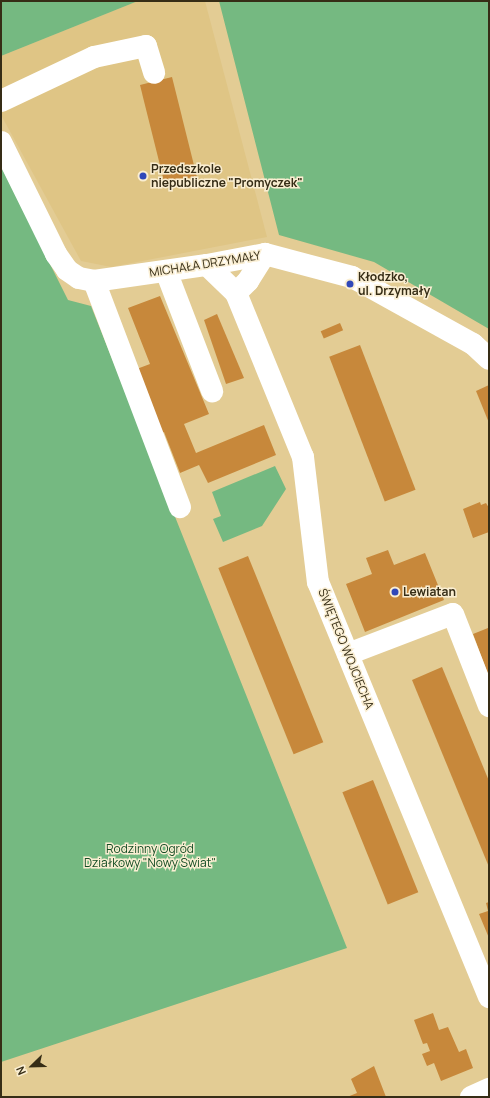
<!DOCTYPE html>
<html>
<head>
<meta charset="utf-8">
<style>
  body { margin:0 }
  #map { position:relative; width:490px; height:1098px; overflow:hidden; background:#e3cc94; font-family:Manrope,sans-serif }
  div>[style] { position:absolute }
  .built>* { inset:0; background:#dfc585 }
  .green>* { inset:0; background:#75b981 }
  .building>* { inset:0; background:#c7883b; transform-origin:0 0 }
  .minor>* { height:22px; margin:-11px; padding:0 11px; transform-origin:11px; border-radius:11px; background:#fff }
  .dots>* { width:11px; height:11px; translate:-50% -50%; box-sizing:border-box; border:2px solid #faeed2; border-radius:50% }
  span { translate:-50% -50%; white-space:nowrap; text-align:center; line-height:1.15; -webkit-text-stroke:3px #faeed2; paint-order:stroke }
  .poi-label { font-size:12px; color:#362d16; font-weight:700 }
  .left { translate:0 -50%; text-align:left }
  .street-label { font-size:12px; color:#362d16 }
  .park-label { font-size:12px; color:#134c23 }
  .frame { position:absolute; inset:0; border:2px solid #362d16; pointer-events:none }
  .north { position:absolute; left:12px; top:1046px; width:40px; height:40px; -webkit-text-stroke:3px #faeed2; paint-order:stroke; rotate:247deg; font-size:11px; font-weight:700; line-height:16px; text-align:center; color:#362d16 }
  .north::after { content:''; display:block; margin:auto; width:14px; height:18px; background:#362d16; clip-path:polygon(50% 0,100% 100%,50% 72%,0 100%) }
</style>
</head>
<body>
<div id="map">
  <div class="built">
    <div style="clip-path:polygon(138px 1px,205px 1px,267px 237px,111px 267px,81px 261px,1px 115px,1px 56px)"></div>
  </div>
  <div class="green">
    <div style="clip-path:polygon(1px 1px,138px 1px,1px 56px)"></div>
    <div style="clip-path:polygon(219px 1px,489px 1px,489px 329px,374px 262px,279px 235px)"></div>
    <div style="clip-path:polygon(1px 166px,68px 300px,91px 306px,347px 948px,1px 1062px)"></div>
    <div style="clip-path:polygon(275px 466px,286px 489px,262px 526px,223px 542px,213px 519px,221px 516px,212px 492px)"></div>
  </div>
  <div class="building">
    <div style="left:172px;top:77px;width:102px;height:33px;rotate:76deg"></div>
    <div style="clip-path:polygon(160px 296px,209px 414px,184px 424px,196px 453px,264px 425px,276px 455px,208px 483px,199px 465px,180px 473px,164px 432px,160px 434px,134px 370px,150px 364px,128px 308px)"></div>
    <div style="clip-path:polygon(217px 314px,244px 378px,226px 384px,204px 320px)"></div>
    <div style="left:340px;top:323px;width:8px;height:21px;rotate:67deg"></div>
    <div style="left:360px;top:345px;width:155px;height:33px;rotate:69deg"></div>
    <div style="clip-path:polygon(489px 385px,489px 423px,476px 391px)"></div>
    <div style="clip-path:polygon(480px 502px,481px 505px,486px 503px,489px 508px,489px 532px,473px 538px,463px 509px)"></div>
    <div style="clip-path:polygon(388px 550px,394px 565px,425px 553px,444px 600px,365px 632px,346px 584px,372px 574px,366px 558px)"></div>
    <div style="left:248px;top:556px;width:201px;height:32px;rotate:68deg"></div>
    <div style="clip-path:polygon(488px 628px,489px 631px,489px 677px,473px 634px)"></div>
    <div style="clip-path:polygon(442px 667px,489px 781px,489px 867px,412px 680px)"></div>
    <div style="left:373px;top:780px;width:121px;height:33px;rotate:68deg"></div>
    <div style="clip-path:polygon(489px 902px,489px 938px,479px 914px,488px 911px,486px 903px)"></div>
    <div style="clip-path:polygon(433px 1013px,439px 1030px,448px 1027px,459px 1052px,466px 1049px,473px 1068px,441px 1081px,434px 1063px,427px 1066px,422px 1054px,430px 1051px,427px 1043px,423px 1044px,414px 1020px)"></div>
    <div style="clip-path:polygon(374px 1066px,386px 1097px,347px 1097px,357px 1093px,351px 1079px)"></div>
  </div>
  <div class="minor">
    <div style="left:1px;top:101px;width:103px;rotate:-25.3deg"></div>
    <div style="left:94px;top:57px;width:53px;rotate:-11.9deg"></div>
    <div style="left:146px;top:46px;width:28px;rotate:73deg"></div>
    <div style="left:1px;top:142px;width:125px;rotate:63.8deg"></div>
    <div style="left:56px;top:254px;width:19px;rotate:55deg"></div>
    <div style="left:67px;top:270px;width:14px;rotate:34deg"></div>
    <div style="left:79px;top:278px;width:15px;rotate:11deg"></div>
    <div style="left:94px;top:281px;width:114px;rotate:-8.1deg"></div>
    <div style="left:207px;top:265px;width:59px;rotate:-10.7deg"></div>
    <div style="left:265px;top:254px;width:90px;rotate:14.8deg"></div>
    <div style="left:352px;top:277px;width:138px;rotate:29deg"></div>
    <div style="left:473px;top:344px;width:22px;rotate:43deg"></div>
    <div style="left:207px;top:265px;width:40px;rotate:44deg"></div>
    <div style="left:236px;top:293px;width:177px;rotate:67.8deg"></div>
    <div style="left:303px;top:457px;width:126px;rotate:83.2deg"></div>
    <div style="left:318px;top:582px;width:449px;rotate:67.6deg"></div>
    <div style="left:166px;top:271px;width:129px;rotate:69deg"></div>
    <div style="left:94px;top:281px;width:242px;rotate:69.2deg"></div>
    <div style="left:236px;top:293px;width:17px;rotate:-45deg"></div>
    <div style="left:248px;top:281px;width:32px;rotate:-58deg"></div>
    <div style="left:348px;top:654px;width:112px;rotate:-20.9deg"></div>
    <div style="left:453px;top:614px;width:99px;rotate:68.6deg"></div>
    <div style="left:471px;top:1097px;width:20px;rotate:-24deg"></div>
  </div>
  <div class="dots">
    <div style="left:143px;top:176px;background:#3048b9"></div>
    <div style="left:350px;top:284px;background:#3048b9"></div>
    <div style="left:395px;top:592px;background:#3048b9"></div>
  </div>
  <div class="poi-label">
    <span class="left" style="left:151px;top:176px">Przedszkole<br>niepubliczne "Promyczek"</span>
    <span class="left" style="left:358px;top:284px">Kłodzko,<br>ul. Drzymały</span>
    <span class="left" style="left:403px;top:592px">Lewiatan</span>
  </div>
  <div class="street-label">
    <span style="left:205px;top:264px;rotate:-9deg">MICHAŁA DRZYMAŁY</span>
    <span style="left:346px;top:649px;rotate:68deg">ŚWIĘTEGO WOJCIECHA</span>
  </div>
  <div class="park-label">
    <span style="left:150px;top:856px">Rodzinny Ogród<br>Działkowy "Nowy Świat"</span>
  </div>
  <div class="frame"></div>
  <div class="north">N</div>
</div>
</body>
</html>
